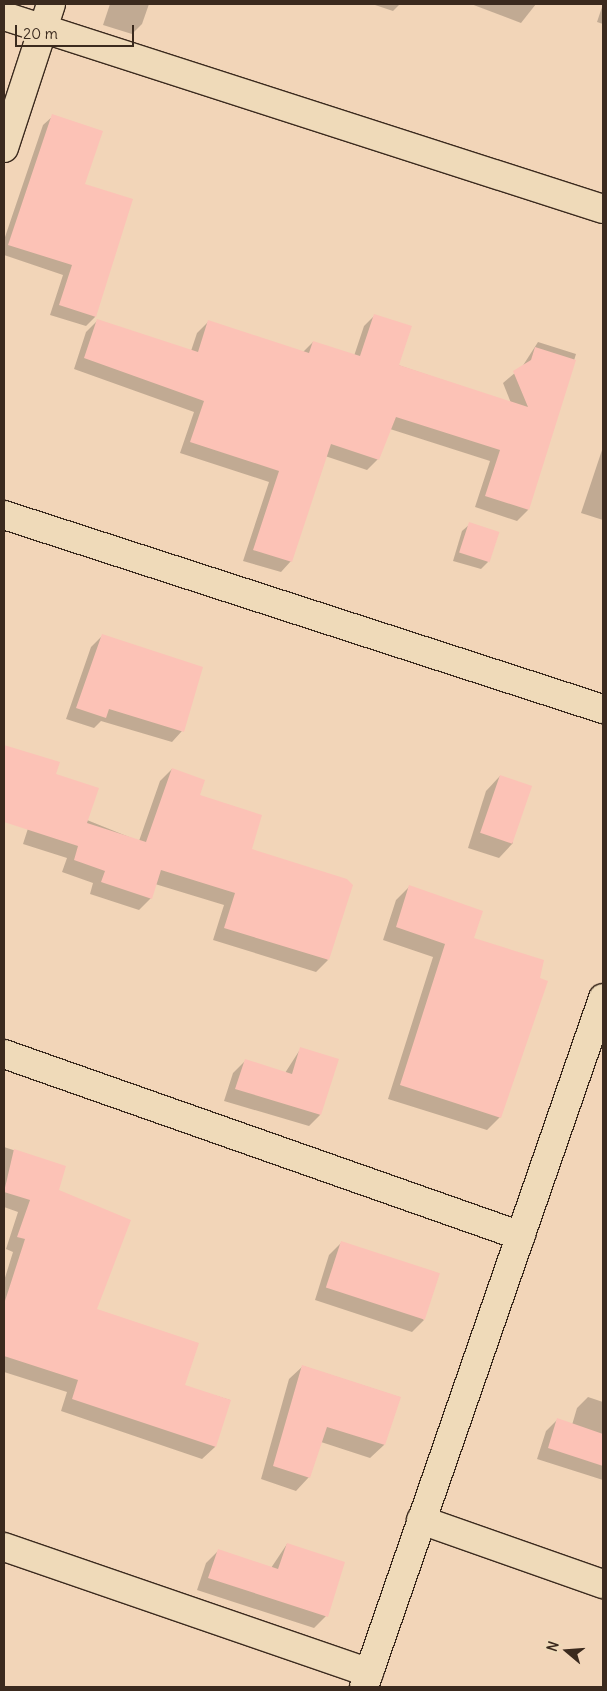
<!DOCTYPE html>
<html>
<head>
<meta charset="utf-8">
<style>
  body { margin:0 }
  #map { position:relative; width:607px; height:1691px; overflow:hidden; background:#f2d5b8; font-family:Delius,sans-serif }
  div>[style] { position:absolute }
  .shadow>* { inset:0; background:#0003 }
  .building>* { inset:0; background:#fcc2b6; transform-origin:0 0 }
  .roads { filter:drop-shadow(1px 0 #3b2a1e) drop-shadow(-1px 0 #3b2a1e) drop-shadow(0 1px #3b2a1e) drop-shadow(0 -1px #3b2a1e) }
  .minor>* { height:28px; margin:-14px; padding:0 14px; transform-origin:14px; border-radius:14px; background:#efdab9 }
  span { translate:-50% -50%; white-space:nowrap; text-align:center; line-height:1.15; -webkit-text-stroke:4px #efdab9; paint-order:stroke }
  .frame { position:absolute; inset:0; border:5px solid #3b2a1e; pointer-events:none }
  .north { position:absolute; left:542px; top:1626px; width:50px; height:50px; -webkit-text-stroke:4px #efdab9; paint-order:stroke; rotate:288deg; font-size:14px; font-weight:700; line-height:20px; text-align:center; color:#3b2a1e }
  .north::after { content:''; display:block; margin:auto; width:18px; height:22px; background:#3b2a1e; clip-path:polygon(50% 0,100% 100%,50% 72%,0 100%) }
  .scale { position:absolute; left:15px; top:25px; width:119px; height:22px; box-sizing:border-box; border:2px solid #3b2a1e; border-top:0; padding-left:6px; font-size:15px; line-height:18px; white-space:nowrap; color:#3b2a1e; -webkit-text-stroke:4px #efdab9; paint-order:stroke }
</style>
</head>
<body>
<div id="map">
  <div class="shadow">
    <div style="clip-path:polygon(110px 4px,149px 4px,142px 24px,132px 34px,103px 25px)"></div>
    <div style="clip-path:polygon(372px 4px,400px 4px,393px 11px)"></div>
    <div style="clip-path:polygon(471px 4px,536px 4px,521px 23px)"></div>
    <div style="clip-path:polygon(603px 4px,603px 24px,597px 22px)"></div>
    <div style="clip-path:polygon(53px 116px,84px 185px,95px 317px,86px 326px,50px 315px,63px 275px,4px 255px,4px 240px,43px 125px)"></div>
    <div style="clip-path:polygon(375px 315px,398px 365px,511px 403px,503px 383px,522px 367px,538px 342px,576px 354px,528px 510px,517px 521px,475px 507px,490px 461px,390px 429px,378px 459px,367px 470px,325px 456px,291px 561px,281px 572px,243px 561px,269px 482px,180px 453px,194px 412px,74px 369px,86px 332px,97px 321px,191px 351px,197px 333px,208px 322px,303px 352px,313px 342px,354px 356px,364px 326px)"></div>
    <div style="clip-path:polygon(603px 447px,603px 520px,581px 513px)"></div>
    <div style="clip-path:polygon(470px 524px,488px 562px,481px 569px,453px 561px,462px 531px)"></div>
    <div style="clip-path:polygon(102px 636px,182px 731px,172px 742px,101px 721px,94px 728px,66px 719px,91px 647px)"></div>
    <div style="clip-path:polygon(4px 746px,58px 763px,55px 775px,87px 820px,139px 841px,160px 781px,172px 769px,250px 849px,328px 960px,316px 972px,213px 940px,224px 905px,155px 884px,151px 898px,139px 910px,90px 894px,93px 883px,62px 872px,67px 858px,23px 844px,31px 819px,4px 811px)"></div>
    <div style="clip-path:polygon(500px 776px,513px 843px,499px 858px,468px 848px,486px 791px)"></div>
    <div style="clip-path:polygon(410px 886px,472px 939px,500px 1117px,487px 1130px,388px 1099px,433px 957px,383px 940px,396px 900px)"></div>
    <div style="clip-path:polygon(301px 1048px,320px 1115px,309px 1126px,224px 1101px,233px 1073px,245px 1061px,285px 1073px)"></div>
    <div style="clip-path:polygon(4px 1147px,65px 1167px,57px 1191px,95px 1310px,184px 1386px,230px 1400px,215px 1447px,202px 1459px,61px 1411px,67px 1392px,4px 1372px,4px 1281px,13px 1252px,6px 1249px,18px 1212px,4px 1207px)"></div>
    <div style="clip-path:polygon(341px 1243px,424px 1320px,412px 1332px,315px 1300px,329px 1255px)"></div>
    <div style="clip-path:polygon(303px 1366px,399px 1397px,384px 1445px,370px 1458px,321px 1442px,309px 1477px,296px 1491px,261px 1479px,289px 1379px)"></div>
    <div style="clip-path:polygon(588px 1397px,603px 1402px,603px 1480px,537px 1459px,546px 1431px,557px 1420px,572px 1425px,577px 1408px)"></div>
    <div style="clip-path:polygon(287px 1544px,326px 1616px,314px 1628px,197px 1590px,206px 1563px,218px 1551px,271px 1568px)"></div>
  </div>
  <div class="building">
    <div style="clip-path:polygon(52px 114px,103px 131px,85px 184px,133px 199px,96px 317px,59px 305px,72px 265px,8px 245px)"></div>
    <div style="clip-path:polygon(374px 314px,412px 326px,399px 365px,528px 407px,513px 371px,531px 360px,535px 347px,576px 360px,529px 510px,485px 496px,500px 450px,396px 417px,379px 460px,331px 444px,292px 562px,253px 550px,279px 471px,190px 442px,204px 401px,84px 358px,97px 319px,198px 352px,208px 320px,309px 353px,313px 341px,360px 356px)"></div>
    <div style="left:469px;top:522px;width:32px;height:32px;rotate:18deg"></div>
    <div style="clip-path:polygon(102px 634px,203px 667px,184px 732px,109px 709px,106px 718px,76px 708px)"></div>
    <div style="clip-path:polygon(4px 745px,60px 762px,56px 774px,99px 788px,87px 823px,146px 842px,172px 768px,205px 780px,200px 795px,262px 815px,252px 849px,347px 879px,353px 885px,329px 960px,224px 928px,235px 893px,161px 870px,152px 899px,101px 882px,105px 871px,74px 860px,78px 846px,4px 822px)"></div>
    <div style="left:500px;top:775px;width:34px;height:61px;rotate:19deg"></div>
    <div style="clip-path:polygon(409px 885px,483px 911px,474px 938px,544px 960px,540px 978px,548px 981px,501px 1118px,400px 1085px,445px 944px,396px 927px)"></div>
    <div style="clip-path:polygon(300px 1047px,339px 1059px,321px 1115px,235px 1089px,245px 1059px,292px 1074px)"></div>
    <div style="clip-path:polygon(14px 1149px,66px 1166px,59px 1190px,131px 1220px,97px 1309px,199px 1343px,185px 1385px,231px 1400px,216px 1447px,72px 1399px,78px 1380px,4px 1356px,4px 1304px,25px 1239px,17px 1237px,30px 1200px,4px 1192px)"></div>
    <div style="left:341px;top:1241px;width:104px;height:49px;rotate:18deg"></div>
    <div style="clip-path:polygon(302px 1365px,401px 1397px,385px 1445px,327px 1427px,310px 1478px,273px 1466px)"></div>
    <div style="clip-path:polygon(557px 1418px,603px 1434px,603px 1466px,548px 1448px)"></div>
    <div style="clip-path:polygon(287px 1543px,345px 1562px,328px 1617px,208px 1578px,218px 1549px,278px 1569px)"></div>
  </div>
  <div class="roads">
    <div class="minor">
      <div style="left:4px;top:16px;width:629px;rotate:17.86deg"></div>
      <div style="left:4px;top:148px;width:151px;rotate:-71.9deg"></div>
      <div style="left:4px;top:515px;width:630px;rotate:17.95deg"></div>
      <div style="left:4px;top:1054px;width:548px;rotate:19.39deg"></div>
      <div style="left:421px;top:1520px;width:193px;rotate:19.4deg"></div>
      <div style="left:4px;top:1547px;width:386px;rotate:19deg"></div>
      <div style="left:364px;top:1687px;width:729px;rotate:-70.87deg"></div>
    </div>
  </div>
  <div class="frame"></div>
  <div class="north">N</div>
  <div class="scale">20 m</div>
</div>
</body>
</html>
